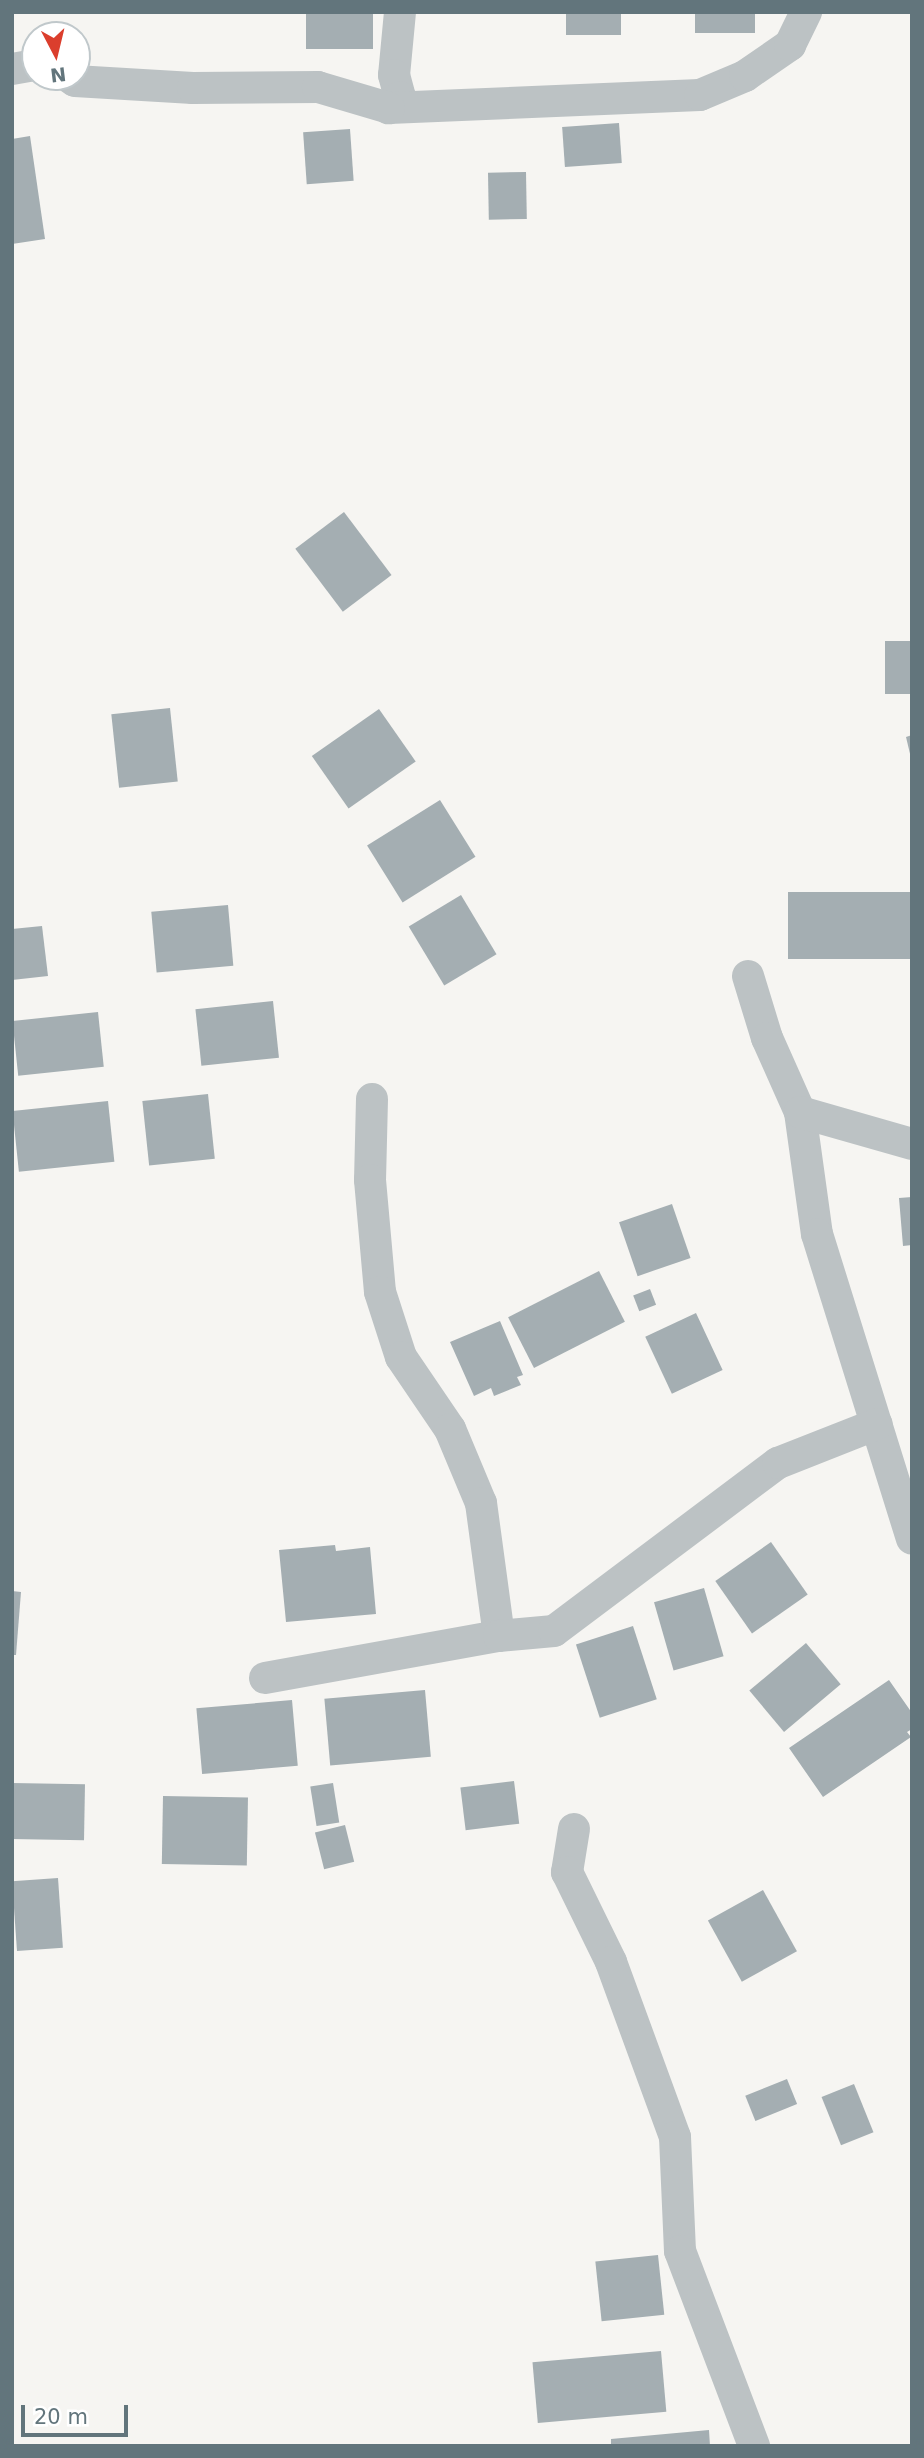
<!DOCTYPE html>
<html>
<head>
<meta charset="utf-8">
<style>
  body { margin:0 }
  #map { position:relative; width:924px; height:2458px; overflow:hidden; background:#f6f5f2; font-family:"DejaVu Sans",sans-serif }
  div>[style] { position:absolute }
  .building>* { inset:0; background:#a4aeb2; transform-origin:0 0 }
  .minor>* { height:32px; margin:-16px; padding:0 16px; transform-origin:16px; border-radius:16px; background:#bcc2c4 }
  span { translate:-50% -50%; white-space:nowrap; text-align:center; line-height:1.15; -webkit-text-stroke:7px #fff; paint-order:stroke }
  .frame { position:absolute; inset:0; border:14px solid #62757c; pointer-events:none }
  .north { position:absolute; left:21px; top:21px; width:70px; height:70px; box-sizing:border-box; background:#fff; border:2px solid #c0c8cb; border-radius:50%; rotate:173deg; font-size:19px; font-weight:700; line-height:28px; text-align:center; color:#62757c }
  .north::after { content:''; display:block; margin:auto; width:24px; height:32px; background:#db3e2d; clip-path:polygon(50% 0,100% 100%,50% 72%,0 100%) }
  .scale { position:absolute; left:21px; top:2405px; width:107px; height:32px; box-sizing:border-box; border:4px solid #62757c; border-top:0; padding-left:9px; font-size:21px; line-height:24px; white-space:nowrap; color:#62757c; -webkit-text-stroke:5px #fff; paint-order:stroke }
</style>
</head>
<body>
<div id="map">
  <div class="building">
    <div style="left:306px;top:12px;width:67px;height:37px"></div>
    <div style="left:566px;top:12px;width:55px;height:23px"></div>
    <div style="left:695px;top:12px;width:60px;height:21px"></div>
    <div style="left:619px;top:123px;width:40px;height:57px;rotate:86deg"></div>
    <div style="left:350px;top:129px;width:52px;height:47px;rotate:86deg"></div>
    <div style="clip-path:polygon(30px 136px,45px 239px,12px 244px,12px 139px)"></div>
    <div style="left:526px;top:172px;width:47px;height:38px;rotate:89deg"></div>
    <div style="left:344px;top:512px;width:79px;height:61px;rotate:53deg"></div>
    <div style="left:912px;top:641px;width:53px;height:27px;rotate:90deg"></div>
    <div style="left:170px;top:708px;width:74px;height:59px;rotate:84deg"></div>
    <div style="left:379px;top:709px;width:64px;height:82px;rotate:55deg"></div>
    <div style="clip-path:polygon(912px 735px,912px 758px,911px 758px,906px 737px)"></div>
    <div style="left:440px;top:800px;width:67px;height:86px;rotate:58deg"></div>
    <div style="left:912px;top:892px;width:67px;height:124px;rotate:90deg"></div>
    <div style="left:461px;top:895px;width:69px;height:61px;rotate:59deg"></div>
    <div style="left:228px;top:905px;width:61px;height:77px;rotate:85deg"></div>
    <div style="clip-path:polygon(42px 926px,48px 976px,12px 980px,12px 929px)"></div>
    <div style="left:273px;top:1001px;width:57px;height:78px;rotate:84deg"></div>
    <div style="left:98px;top:1012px;width:55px;height:86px;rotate:84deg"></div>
    <div style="left:208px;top:1094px;width:65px;height:66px;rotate:84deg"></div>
    <div style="left:108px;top:1101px;width:61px;height:96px;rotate:84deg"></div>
    <div style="clip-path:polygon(912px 1197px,912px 1245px,903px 1246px,899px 1198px)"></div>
    <div style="left:672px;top:1204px;width:57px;height:56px;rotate:71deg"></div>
    <div style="left:599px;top:1271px;width:57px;height:102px;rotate:63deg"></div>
    <div style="left:650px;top:1289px;width:17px;height:18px;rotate:69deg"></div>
    <div style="left:696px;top:1313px;width:63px;height:56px;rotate:65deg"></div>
    <div style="clip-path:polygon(500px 1321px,523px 1375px,517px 1377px,521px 1385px,494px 1396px,491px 1388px,474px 1396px,450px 1342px)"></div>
    <div style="left:771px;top:1542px;width:64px;height:68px;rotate:55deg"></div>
    <div style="clip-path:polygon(335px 1545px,336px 1551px,370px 1547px,376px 1614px,286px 1622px,279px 1550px)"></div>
    <div style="left:704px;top:1588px;width:71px;height:52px;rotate:74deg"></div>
    <div style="clip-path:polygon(12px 1591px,21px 1592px,16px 1655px,12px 1655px)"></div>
    <div style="left:633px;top:1626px;width:77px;height:60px;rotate:72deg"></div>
    <div style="left:806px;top:1643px;width:54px;height:74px;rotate:50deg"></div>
    <div style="clip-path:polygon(889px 1680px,912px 1713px,912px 1729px,907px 1732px,911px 1737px,823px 1797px,789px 1748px)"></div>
    <div style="left:425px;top:1690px;width:67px;height:101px;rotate:85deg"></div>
    <div style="left:292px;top:1700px;width:66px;height:96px;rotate:85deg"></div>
    <div style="left:514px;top:1781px;width:43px;height:54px;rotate:83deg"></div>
    <div style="left:12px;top:1783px;width:73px;height:56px;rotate:1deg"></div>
    <div style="left:333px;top:1783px;width:40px;height:23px;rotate:81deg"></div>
    <div style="left:163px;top:1796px;width:85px;height:68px;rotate:1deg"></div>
    <div style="left:345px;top:1825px;width:38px;height:31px;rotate:76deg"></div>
    <div style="left:58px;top:1878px;width:70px;height:46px;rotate:86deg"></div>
    <div style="left:763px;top:1890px;width:70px;height:63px;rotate:61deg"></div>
    <div style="left:787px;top:2079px;width:27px;height:45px;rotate:68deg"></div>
    <div style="left:854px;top:2084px;width:52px;height:35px;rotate:68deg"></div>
    <div style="left:658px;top:2255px;width:60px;height:63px;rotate:84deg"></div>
    <div style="left:661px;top:2351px;width:61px;height:129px;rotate:85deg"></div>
    <div style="clip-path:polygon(709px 2430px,710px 2446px,611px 2446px,611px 2439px)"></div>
  </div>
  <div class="minor">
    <div style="left:400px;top:12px;width:63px;rotate:95.4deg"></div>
    <div style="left:394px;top:75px;width:23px;rotate:75deg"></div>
    <div style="left:400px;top:97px;width:16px;rotate:135deg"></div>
    <div style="left:389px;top:108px;width:311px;rotate:-2.4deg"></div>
    <div style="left:700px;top:95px;width:49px;rotate:-22.9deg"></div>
    <div style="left:745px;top:76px;width:55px;rotate:-34.6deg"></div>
    <div style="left:790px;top:45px;width:37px;rotate:-64deg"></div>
    <div style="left:12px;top:69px;width:23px;rotate:-10deg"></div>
    <div style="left:69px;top:77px;width:7px;rotate:34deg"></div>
    <div style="left:75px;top:81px;width:118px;rotate:3.4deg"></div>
    <div style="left:193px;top:88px;width:125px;rotate:-0.5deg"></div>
    <div style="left:318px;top:87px;width:74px;rotate:16.5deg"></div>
    <div style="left:748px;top:976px;width:65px;rotate:73deg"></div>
    <div style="left:767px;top:1038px;width:81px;rotate:66deg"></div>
    <div style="left:800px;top:1112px;width:123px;rotate:82.1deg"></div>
    <div style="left:817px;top:1234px;width:319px;rotate:72.7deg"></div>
    <div style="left:372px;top:1099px;width:81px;rotate:91.4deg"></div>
    <div style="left:370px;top:1180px;width:112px;rotate:84.9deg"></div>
    <div style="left:380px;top:1292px;width:68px;rotate:72.1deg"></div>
    <div style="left:401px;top:1357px;width:87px;rotate:55.8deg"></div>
    <div style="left:450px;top:1429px;width:80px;rotate:67.3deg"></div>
    <div style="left:481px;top:1503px;width:134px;rotate:82.3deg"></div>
    <div style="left:800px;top:1112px;width:116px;rotate:15.9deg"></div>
    <div style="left:265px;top:1678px;width:238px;rotate:-10.2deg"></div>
    <div style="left:499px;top:1636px;width:55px;rotate:-5.2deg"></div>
    <div style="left:554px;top:1631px;width:280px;rotate:-36.9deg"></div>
    <div style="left:778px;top:1463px;width:106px;rotate:-21.5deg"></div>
    <div style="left:574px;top:1829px;width:44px;rotate:99.2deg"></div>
    <div style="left:567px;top:1872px;width:100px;rotate:63.9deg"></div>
    <div style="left:611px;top:1962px;width:186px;rotate:69.9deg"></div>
    <div style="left:675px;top:2137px;width:114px;rotate:87.5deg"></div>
    <div style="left:680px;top:2251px;width:209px;rotate:69.2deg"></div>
  </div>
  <div class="frame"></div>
  <div class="north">N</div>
  <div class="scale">20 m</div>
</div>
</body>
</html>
